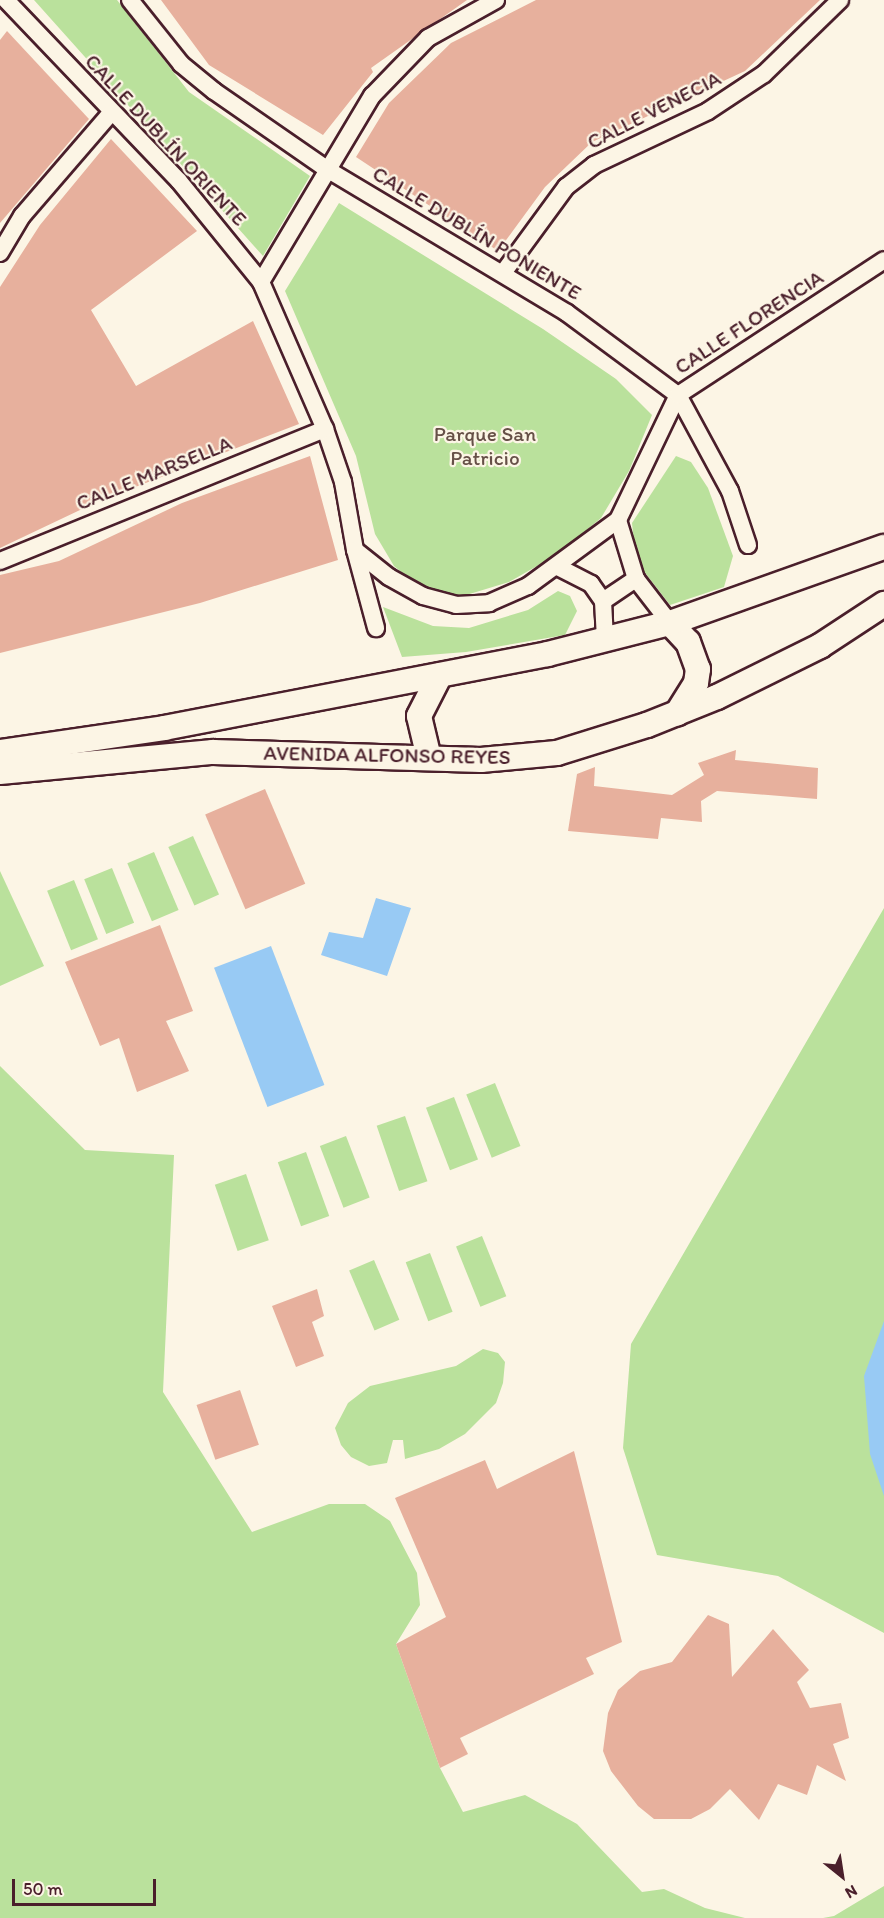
<!DOCTYPE html>
<html>
<head>
<meta charset="utf-8">
<style>
  body { margin:0 }
  #map { position:relative; width:884px; height:1918px; overflow:hidden; background:#fcf5e5; font-family:Itim,sans-serif }
  div>[style] { position:absolute }
  .green>* { inset:0; background:#bae19c; transform-origin:0 0 }
  .water>* { inset:0; background:#98caf4; transform-origin:0 0 }
  .building>* { inset:0; background:#e7b09d; transform-origin:0 0 }
  .roads { filter:drop-shadow(2px 0 #4a1f2b) drop-shadow(-2px 0 #4a1f2b) drop-shadow(0 2px #4a1f2b) drop-shadow(0 -2px #4a1f2b) }
  .minor>* { height:16px; margin:-8px; padding:0 8px; transform-origin:8px; border-radius:8px; background:#fcf5e5 }
  .secondary>* { height:24px; margin:-12px; padding:0 12px; transform-origin:12px; border-radius:12px; background:#fcf5e5 }
  span { translate:-50% -50%; white-space:nowrap; text-align:center; line-height:1.15; -webkit-text-stroke:4.5px #fcf5e5; paint-order:stroke }
  .street-label { font-size:21px; color:#4a1f2b }
  .park-label { font-size:21px; color:#665047 }
  .north { position:absolute; left:812px; top:1846px; width:60px; height:60px; -webkit-text-stroke:4px #fcf5e5; paint-order:stroke; rotate:150deg; font-size:16px; font-weight:700; line-height:24px; text-align:center; color:#4a1f2b }
  .north::after { content:''; display:block; margin:auto; width:21px; height:27px; background:#4a1f2b; clip-path:polygon(50% 0,100% 100%,50% 72%,0 100%) }
  .scale { position:absolute; left:12px; top:1879px; width:144px; height:27px; box-sizing:border-box; border:3px solid #4a1f2b; border-top:0; padding-left:8px; font-size:18px; line-height:21px; white-space:nowrap; color:#4a1f2b; -webkit-text-stroke:4px #fcf5e5; paint-order:stroke }
</style>
</head>
<body>
<div id="map">
  <div class="green">
    <div style="clip-path:polygon(34px 0,117px 0,189px 92px,310px 176px,263px 256px)"></div>
    <div style="clip-path:polygon(339px 203px,543px 329px,616px 379px,652px 415px,629px 471px,601px 518px,558px 554px,509px 582px,463px 596px,422px 589px,394px 566px,375px 534px,356px 456px,285px 291px)"></div>
    <div style="clip-path:polygon(676px 456px,691px 462px,708px 488px,733px 556px,724px 587px,670px 605px,636px 561px,632px 523px)"></div>
    <div style="clip-path:polygon(558px 591px,570px 596px,577px 611px,565px 635px,466px 652px,402px 657px,383px 607px,433px 626px,469px 628px,528px 610px)"></div>
    <div style="left:193px;top:836px;width:64px;height:27px;rotate:66deg"></div>
    <div style="left:154px;top:852px;width:63px;height:29px;rotate:67deg"></div>
    <div style="left:112px;top:868px;width:59px;height:30px;rotate:68deg"></div>
    <div style="clip-path:polygon(0 871px,44px 966px,0 986px)"></div>
    <div style="left:74px;top:880px;width:64px;height:29px;rotate:68deg"></div>
    <div style="clip-path:polygon(884px 908px,884px 1633px,778px 1576px,657px 1555px,623px 1448px,631px 1344px)"></div>
    <div style="clip-path:polygon(0 1066px,85px 1150px,174px 1155px,163px 1392px,252px 1532px,329px 1504px,365px 1504px,390px 1521px,417px 1573px,420px 1605px,396px 1644px,440px 1768px,463px 1812px,525px 1795px,577px 1824px,642px 1892px,664px 1889px,705px 1908px,745px 1918px,0 1918px)"></div>
    <div style="left:495px;top:1083px;width:68px;height:31px;rotate:68deg"></div>
    <div style="left:454px;top:1097px;width:67px;height:30px;rotate:69deg"></div>
    <div style="left:405px;top:1116px;width:69px;height:30px;rotate:71deg"></div>
    <div style="left:346px;top:1136px;width:66px;height:28px;rotate:69deg"></div>
    <div style="left:306px;top:1152px;width:68px;height:30px;rotate:70deg"></div>
    <div style="left:246px;top:1174px;width:70px;height:33px;rotate:71deg"></div>
    <div style="left:482px;top:1236px;width:65px;height:28px;rotate:68deg"></div>
    <div style="left:430px;top:1253px;width:63px;height:26px;rotate:69deg"></div>
    <div style="left:374px;top:1260px;width:65px;height:27px;rotate:67deg"></div>
    <div style="clip-path:polygon(483px 1349px,498px 1353px,505px 1362px,503px 1383px,496px 1403px,465px 1434px,439px 1449px,405px 1459px,403px 1440px,393px 1440px,387px 1463px,369px 1466px,351px 1457px,341px 1445px,335px 1428px,348px 1403px,370px 1386px,456px 1366px)"></div>
    <div style="clip-path:polygon(884px 1886px,884px 1918px,823px 1918px,834px 1916px)"></div>
  </div>
  <div class="water">
    <div style="clip-path:polygon(376px 898px,411px 908px,387px 976px,321px 955px,329px 932px,363px 938px)"></div>
    <div style="left:271px;top:946px;width:149px;height:61px;rotate:69deg"></div>
    <div style="clip-path:polygon(884px 1321px,884px 1496px,870px 1454px,864px 1376px)"></div>
  </div>
  <div class="building">
    <div style="clip-path:polygon(161px 0,467px 0,371px 68px,373px 72px,323px 135px,209px 65px)"></div>
    <div style="clip-path:polygon(536px 0,820px 0,745px 71px,592px 142px,545px 187px,498px 251px,356px 157px,389px 103px,451px 43px)"></div>
    <div style="clip-path:polygon(7px 31px,89px 119px,0 223px,0 40px)"></div>
    <div style="clip-path:polygon(111px 139px,197px 231px,91px 310px,136px 386px,253px 321px,299px 424px,99px 501px,0 548px,0 287px,40px 225px)"></div>
    <div style="clip-path:polygon(310px 456px,338px 560px,200px 603px,0 653px,0 575px,59px 561px,182px 503px)"></div>
    <div style="clip-path:polygon(736px 750px,735px 760px,818px 768px,817px 799px,717px 791px,701px 801px,702px 822px,661px 818px,658px 839px,568px 831px,577px 774px,595px 767px,594px 786px,672px 795px,704px 775px,698px 763px)"></div>
    <div style="left:265px;top:789px;width:103px;height:65px;rotate:67deg"></div>
    <div style="clip-path:polygon(160px 925px,193px 1011px,166px 1021px,189px 1071px,137px 1092px,119px 1038px,100px 1046px,65px 962px)"></div>
    <div style="clip-path:polygon(317px 1289px,324px 1316px,312px 1322px,324px 1356px,296px 1367px,272px 1306px)"></div>
    <div style="left:240px;top:1390px;width:58px;height:46px;rotate:71deg"></div>
    <div style="clip-path:polygon(574px 1451px,622px 1642px,586px 1658px,594px 1674px,460px 1738px,468px 1754px,440px 1768px,396px 1644px,446px 1617px,395px 1498px,485px 1460px,497px 1489px)"></div>
    <div style="clip-path:polygon(708px 1615px,729px 1624px,732px 1677px,773px 1629px,809px 1670px,797px 1682px,810px 1708px,841px 1703px,849px 1738px,833px 1744px,846px 1781px,817px 1765px,807px 1795px,778px 1784px,759px 1820px,730px 1789px,710px 1809px,691px 1819px,654px 1819px,638px 1806px,611px 1771px,603px 1751px,608px 1713px,618px 1690px,640px 1671px,672px 1662px)"></div>
  </div>
  <div class="roads">
    <div class="minor">
      <div style="left:6px;top:0;width:250px;rotate:46.3deg"></div>
      <div style="left:179px;top:181px;width:130px;rotate:50.9deg"></div>
      <div style="left:261px;top:282px;width:160px;rotate:66.5deg"></div>
      <div style="left:325px;top:429px;width:56px;rotate:71.2deg"></div>
      <div style="left:343px;top:482px;width:69px;rotate:80deg"></div>
      <div style="left:355px;top:550px;width:81px;rotate:74.9deg"></div>
      <div style="left:130px;top:0;width:82px;rotate:51.4deg"></div>
      <div style="left:181px;top:64px;width:43px;rotate:39.3deg"></div>
      <div style="left:214px;top:91px;width:135px;rotate:34.7deg"></div>
      <div style="left:325px;top:168px;width:282px;rotate:30.9deg"></div>
      <div style="left:567px;top:313px;width:138px;rotate:36.5deg"></div>
      <div style="left:678px;top:395px;width:109px;rotate:61.6deg"></div>
      <div style="left:730px;top:491px;width:57px;rotate:71.6deg"></div>
      <div style="left:0;top:253px;width:43px;rotate:-59.3deg"></div>
      <div style="left:22px;top:216px;width:136px;rotate:-49.2deg"></div>
      <div style="left:503px;top:273px;width:107px;rotate:-53.8deg"></div>
      <div style="left:566px;top:187px;width:36px;rotate:-38deg"></div>
      <div style="left:594px;top:165px;width:126px;rotate:-25.3deg"></div>
      <div style="left:708px;top:111px;width:67px;rotate:-33.5deg"></div>
      <div style="left:764px;top:74px;width:106px;rotate:-44.2deg"></div>
      <div style="left:261px;top:282px;width:217px;rotate:-59.2deg"></div>
      <div style="left:372px;top:96px;width:81px;rotate:-46deg"></div>
      <div style="left:428px;top:38px;width:78px;rotate:-29.2deg"></div>
      <div style="left:618px;top:520px;width:62px;rotate:73deg"></div>
      <div style="left:636px;top:579px;width:56px;rotate:52.3deg"></div>
      <div style="left:355px;top:550px;width:43px;rotate:38.5deg"></div>
      <div style="left:389px;top:577px;width:39px;rotate:29deg"></div>
      <div style="left:423px;top:596px;width:34px;rotate:15deg"></div>
      <div style="left:456px;top:605px;width:33px;rotate:-3deg"></div>
      <div style="left:489px;top:603px;width:43px;rotate:-23.6deg"></div>
      <div style="left:528px;top:586px;width:112px;rotate:-36.3deg"></div>
      <div style="left:618px;top:520px;width:139px;rotate:-64.4deg"></div>
      <div style="left:678px;top:395px;width:246px;rotate:-33.2deg"></div>
      <div style="left:0;top:561px;width:351px;rotate:-22.1deg"></div>
      <div style="left:558px;top:567px;width:37px;rotate:27deg"></div>
      <div style="left:591px;top:584px;width:21px;rotate:55deg"></div>
      <div style="left:603px;top:601px;width:39px;rotate:87deg"></div>
      <div style="left:603px;top:601px;width:40px;rotate:-34deg"></div>
    </div>
    <div class="secondary">
      <div style="left:670px;top:623px;width:26px;rotate:47deg"></div>
      <div style="left:688px;top:642px;width:29px;rotate:70deg"></div>
      <div style="left:698px;top:669px;width:14px;rotate:98deg"></div>
      <div style="left:696px;top:683px;width:36px;rotate:122deg"></div>
      <div style="left:0;top:752px;width:166px;rotate:-8.3deg"></div>
      <div style="left:164px;top:728px;width:391px;rotate:-10.9deg"></div>
      <div style="left:548px;top:654px;width:126px;rotate:-14.3deg"></div>
      <div style="left:670px;top:623px;width:227px;rotate:-19.6deg"></div>
      <div style="left:429px;top:758px;width:43px;rotate:-103.4deg"></div>
      <div style="left:419px;top:716px;width:46px;rotate:-62.9deg"></div>
      <div style="left:0;top:772px;width:214px;rotate:-5.4deg"></div>
      <div style="left:213px;top:752px;width:268px;rotate:1.7deg"></div>
      <div style="left:481px;top:760px;width:76px;rotate:-5.3deg"></div>
      <div style="left:557px;top:753px;width:94px;rotate:-17.3deg"></div>
      <div style="left:647px;top:725px;width:75px;rotate:-21.8deg"></div>
      <div style="left:717px;top:697px;width:115px;rotate:-26.3deg"></div>
      <div style="left:820px;top:646px;width:77px;rotate:-33.3deg"></div>
    </div>
  </div>
  <div class="street-label">
    <span style="left:654px;top:110px;rotate:-27deg">CALLE VENECIA</span>
    <span style="left:166px;top:140px;rotate:47deg">CALLE DUBLÍN ORIENTE</span>
    <span style="left:477px;top:233px;rotate:31deg">CALLE DUBLÍN PONIENTE</span>
    <span style="left:749px;top:322px;rotate:-33deg">CALLE FLORENCIA</span>
    <span style="left:154px;top:473px;rotate:-22deg">CALLE MARSELLA</span>
    <span style="left:387px;top:755px;rotate:1deg">AVENIDA ALFONSO REYES</span>
  </div>
  <div class="park-label">
    <span style="left:485px;top:446px">Parque San<br>Patricio</span>
  </div>
  <div class="north">N</div>
  <div class="scale">50 m</div>
</div>
</body>
</html>
